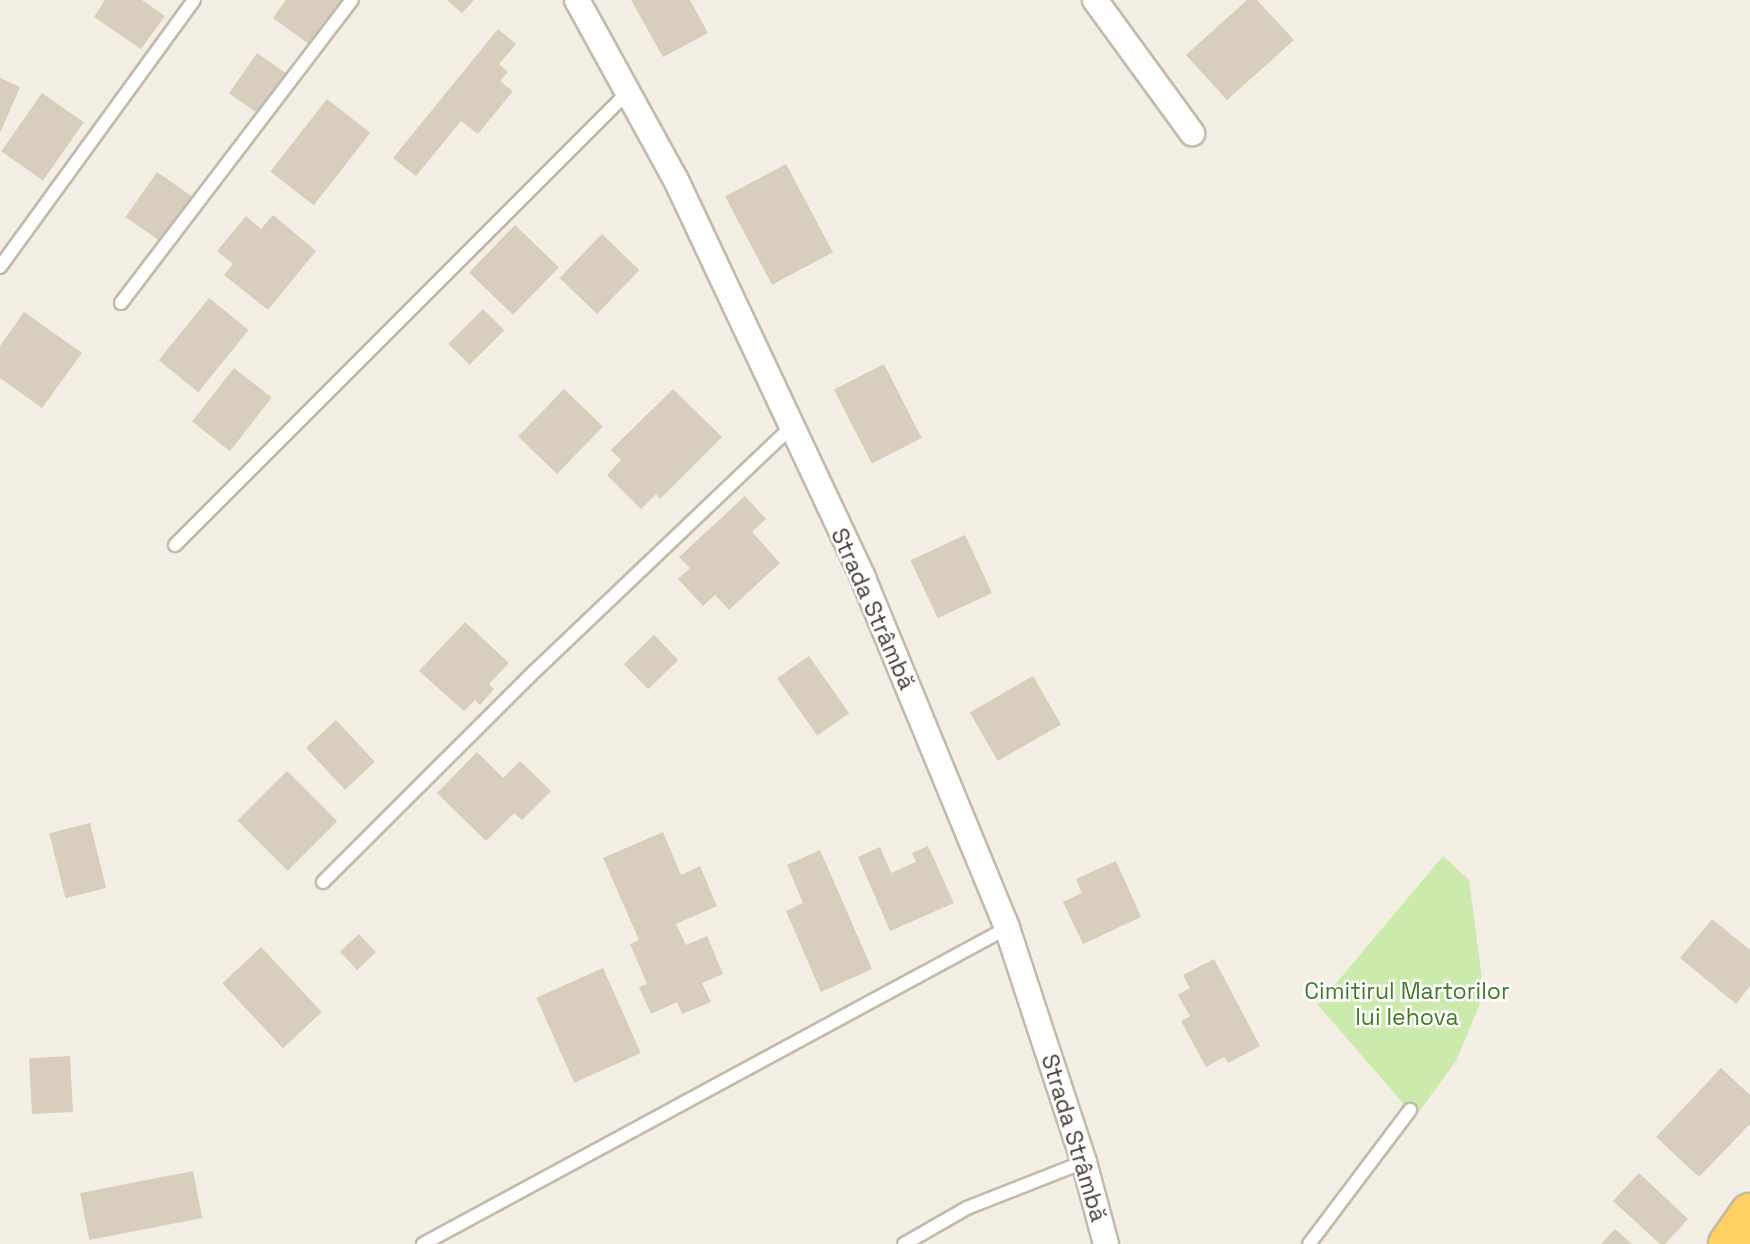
<!DOCTYPE html>
<html>
<head>
<meta charset="utf-8">
<style>
  body { margin:0 }
  #map { position:relative; width:1750px; height:1244px; overflow:hidden; background:#f3efe5; font-family:"Space Grotesk",sans-serif }
  div>[style] { position:absolute }
  .green>* { inset:0; background:#cceaac }
  .building>* { inset:0; background:#d8cebd; transform-origin:0 0 }
  .roads { filter:drop-shadow(2px 0 #c2bbaa) drop-shadow(-2px 0 #c2bbaa) drop-shadow(0 2px #c2bbaa) drop-shadow(0 -2px #c2bbaa) }
  .lane>* { height:12px; margin:-6px; padding:0 6px; transform-origin:6px; border-radius:6px; background:#fff }
  .street>* { height:24px; margin:-12px; padding:0 12px; transform-origin:12px; border-radius:12px; background:#fff }
  .highway>* { height:38px; margin:-19px; padding:0 19px; transform-origin:19px; border-radius:19px; background:#ffd064 }
  span { translate:-50% -50%; white-space:nowrap; text-align:center; line-height:1.15; -webkit-text-stroke:5px #fff; paint-order:stroke }
  .street-label { font-size:23px; color:#464034 }
  .park-label { font-size:23px; color:#437a25 }
</style>
</head>
<body>
<div id="map">
  <div class="green">
    <div style="clip-path:polygon(1443px 856px,1469px 880px,1484px 994px,1456px 1061px,1415px 1117px,1318px 1005px)"></div>
  </div>
  <div class="building">
    <div style="clip-path:polygon(105px 0,142px 0,165px 16px,141px 49px,94px 17px)"></div>
    <div style="clip-path:polygon(286px 0,342px 0,310px 45px,273px 18px)"></div>
    <div style="clip-path:polygon(447px 0,474px 0,462px 13px)"></div>
    <div style="clip-path:polygon(631px 0,690px 0,708px 33px,663px 57px)"></div>
    <div style="clip-path:polygon(1247px 0,1257px 0,1294px 40px,1227px 100px,1186px 55px)"></div>
    <div style="clip-path:polygon(498px 29px,516px 44px,499px 64px,508px 72px,500px 81px,513px 91px,478px 134px,461px 121px,416px 176px,393px 158px)"></div>
    <div style="left:257px;top:53px;width:35px;height:49px;rotate:35deg"></div>
    <div style="clip-path:polygon(0 78px,20px 87px,0 133px)"></div>
    <div style="left:42px;top:93px;width:51px;height:71px;rotate:35deg"></div>
    <div style="left:327px;top:99px;width:55px;height:92px;rotate:38deg"></div>
    <div style="left:786px;top:164px;width:100px;height:69px;rotate:62deg"></div>
    <div style="left:157px;top:172px;width:45px;height:55px;rotate:35deg"></div>
    <div style="clip-path:polygon(273px 215px,316px 251px,268px 310px,224px 275px,233px 264px,217px 251px,246px 216px,261px 229px)"></div>
    <div style="left:515px;top:225px;width:61px;height:66px;rotate:44deg"></div>
    <div style="left:602px;top:234px;width:52px;height:61px;rotate:44deg"></div>
    <div style="left:209px;top:298px;width:51px;height:80px;rotate:39deg"></div>
    <div style="left:483px;top:309px;width:30px;height:49px;rotate:45deg"></div>
    <div style="clip-path:polygon(24px 312px,82px 353px,42px 408px,0 378px,0 346px)"></div>
    <div style="left:884px;top:364px;width:83px;height:56px;rotate:63deg"></div>
    <div style="left:234px;top:368px;width:48px;height:68px;rotate:38deg"></div>
    <div style="left:564px;top:389px;width:54px;height:66px;rotate:44deg"></div>
    <div style="clip-path:polygon(673px 389px,722px 437px,660px 499px,656px 494px,641px 509px,607px 475px,621px 460px,611px 450px)"></div>
    <div style="clip-path:polygon(745px 496px,766px 519px,752px 532px,780px 563px,729px 610px,715px 595px,703px 606px,678px 579px,690px 568px,679px 557px)"></div>
    <div style="left:965px;top:535px;width:64px;height:60px;rotate:65deg"></div>
    <div style="clip-path:polygon(465px 622px,509px 663px,489px 684px,494px 689px,480px 705px,475px 700px,464px 711px,419px 671px)"></div>
    <div style="left:654px;top:635px;width:35px;height:42px;rotate:46deg"></div>
    <div style="left:809px;top:656px;width:70px;height:39px;rotate:55deg"></div>
    <div style="left:1033px;top:676px;width:56px;height:73px;rotate:60deg"></div>
    <div style="left:336px;top:720px;width:57px;height:41px;rotate:47deg"></div>
    <div style="clip-path:polygon(477px 752px,503px 778px,520px 761px,551px 791px,522px 820px,514px 813px,486px 841px,437px 793px)"></div>
    <div style="left:287px;top:771px;width:71px;height:70px;rotate:45deg"></div>
    <div style="left:90px;top:823px;width:67px;height:42px;rotate:76deg"></div>
    <div style="clip-path:polygon(663px 832px,681px 875px,700px 866px,717px 906px,676px 924px,686px 945px,707px 936px,723px 974px,702px 983px,711px 1002px,682px 1014px,677px 1002px,651px 1014px,639px 987px,647px 984px,630px 944px,639px 940px,603px 858px)"></div>
    <div style="clip-path:polygon(928px 846px,954px 903px,890px 931px,858px 857px,880px 847px,891px 873px,916px 862px,912px 853px)"></div>
    <div style="clip-path:polygon(820px 850px,872px 969px,821px 992px,786px 911px,803px 903px,787px 865px)"></div>
    <div style="clip-path:polygon(1116px 861px,1141px 917px,1083px 944px,1063px 902px,1082px 893px,1076px 879px)"></div>
    <div style="clip-path:polygon(1712px 919px,1750px 950px,1750px 986px,1736px 1004px,1680px 958px)"></div>
    <div style="left:359px;top:934px;width:25px;height:26px;rotate:47deg"></div>
    <div style="left:261px;top:947px;width:89px;height:53px;rotate:47deg"></div>
    <div style="clip-path:polygon(1214px 959px,1260px 1046px,1228px 1063px,1224px 1057px,1206px 1067px,1181px 1021px,1190px 1016px,1178px 995px,1190px 988px,1183px 975px)"></div>
    <div style="left:603px;top:968px;width:93px;height:73px;rotate:66deg"></div>
    <div style="left:70px;top:1056px;width:56px;height:41px;rotate:87deg"></div>
    <div style="clip-path:polygon(1721px 1068px,1750px 1095px,1750px 1124px,1699px 1177px,1656px 1137px)"></div>
    <div style="left:193px;top:1171px;width:48px;height:115px;rotate:79deg"></div>
    <div style="clip-path:polygon(1639px 1173px,1688px 1219px,1665px 1244px,1660px 1244px,1613px 1201px)"></div>
    <div style="clip-path:polygon(1615px 1229px,1632px 1244px,1601px 1244px)"></div>
  </div>
  <div class="roads">
    <div class="lane">
      <div style="left:0;top:267px;width:330px;rotate:-54deg"></div>
      <div style="left:121px;top:303px;width:381px;rotate:-52.7deg"></div>
      <div style="left:175px;top:545px;width:641px;rotate:-45deg"></div>
      <div style="left:323px;top:882px;width:299px;rotate:-44.9deg"></div>
      <div style="left:535px;top:671px;width:352px;rotate:-43.6deg"></div>
      <div style="left:423px;top:1244px;width:664px;rotate:-28.42deg"></div>
      <div style="left:904px;top:1244px;width:73px;rotate:-29.7deg"></div>
      <div style="left:967px;top:1208px;width:126px;rotate:-21.5deg"></div>
      <div style="left:1309px;top:1244px;width:168px;rotate:-53deg"></div>
    </div>
    <div class="street">
      <div style="left:577px;top:0;width:205px;rotate:61.2deg"></div>
      <div style="left:676px;top:180px;width:440px;rotate:64.8deg"></div>
      <div style="left:863px;top:578px;width:378px;rotate:67.6deg"></div>
      <div style="left:1007px;top:928px;width:246px;rotate:71.8deg"></div>
      <div style="left:1084px;top:1162px;width:85px;rotate:75deg"></div>
      <div style="left:1095px;top:0;width:165px;rotate:53.9deg"></div>
    </div>
    <div class="highway">
      <div style="left:1728px;top:1244px;width:38px;rotate:-55deg"></div>
    </div>
  </div>
  <div class="street-label">
    <span style="left:873px;top:609px;rotate:66deg">Strada Strâmbă</span>
    <span style="left:1074px;top:1138px;rotate:73deg">Strada Strâmbă</span>
  </div>
  <div class="park-label">
    <span style="left:1407px;top:1004px">Cimitirul Martorilor<br>lui Iehova</span>
  </div>
</div>
</body>
</html>
